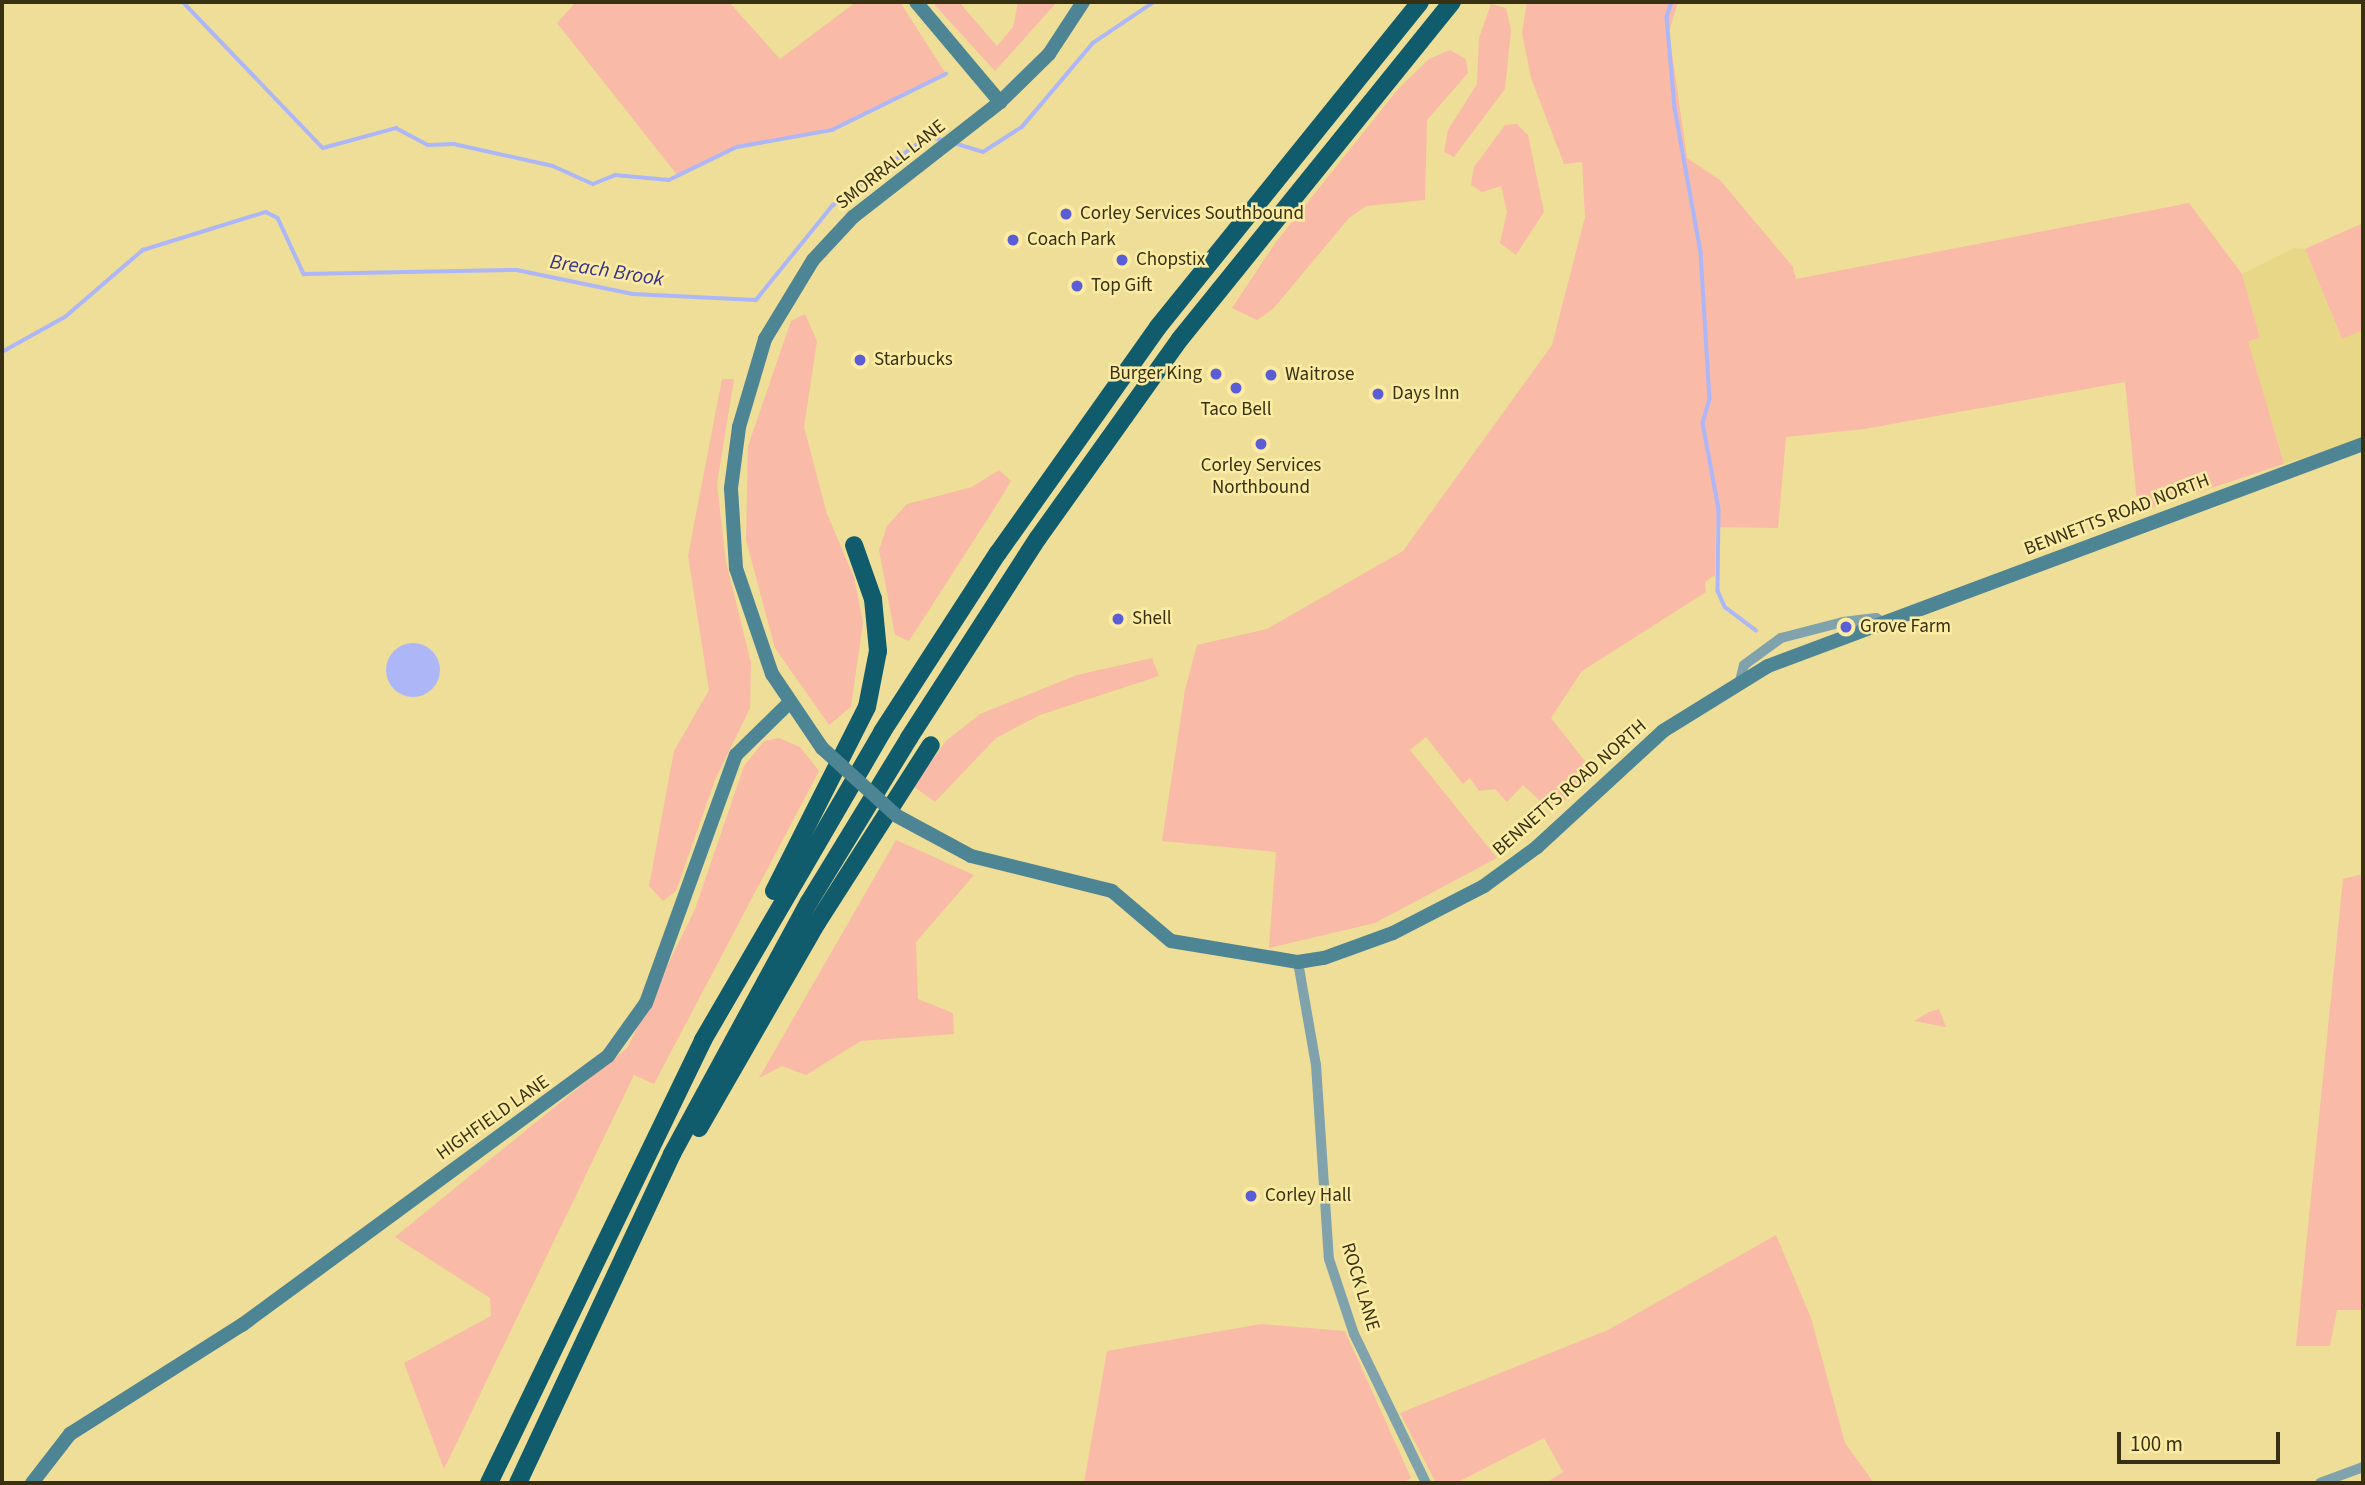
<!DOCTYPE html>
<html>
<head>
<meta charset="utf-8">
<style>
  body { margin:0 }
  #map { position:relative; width:2365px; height:1485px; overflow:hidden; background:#eede97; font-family:"Source Sans 3",sans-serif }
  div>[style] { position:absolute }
  .built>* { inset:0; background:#e8d787 }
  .green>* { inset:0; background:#f9baa7 }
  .water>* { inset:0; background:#adb7f8 }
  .round { border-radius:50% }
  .stream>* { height:3.5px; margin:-1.75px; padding:0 1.75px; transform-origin:1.75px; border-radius:1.75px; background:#adb7f8 }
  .street>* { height:10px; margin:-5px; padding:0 5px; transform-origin:5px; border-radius:5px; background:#7fa2ad }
  .secondary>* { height:14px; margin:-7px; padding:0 7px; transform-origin:7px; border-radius:7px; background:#4e8594 }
  .highway>* { height:18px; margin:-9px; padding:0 9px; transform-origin:9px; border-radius:9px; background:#105c6d }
  .secondary-bridge>* { height:14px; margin:-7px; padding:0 7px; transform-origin:7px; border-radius:7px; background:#4e8594 }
  .dots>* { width:19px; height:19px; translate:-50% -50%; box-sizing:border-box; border:4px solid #fbeba3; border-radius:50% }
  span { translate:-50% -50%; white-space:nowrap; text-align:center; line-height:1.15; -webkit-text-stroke:5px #fbeba3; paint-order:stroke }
  .street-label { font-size:19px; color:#373013 }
  .poi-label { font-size:19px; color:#373013 }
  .left { translate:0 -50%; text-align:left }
  .right { translate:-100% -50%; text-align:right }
  .water-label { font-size:21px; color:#34338e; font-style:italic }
  .frame { position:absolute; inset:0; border:4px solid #373013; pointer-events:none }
  .scale { position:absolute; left:2117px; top:1432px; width:163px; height:32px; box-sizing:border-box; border:4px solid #373013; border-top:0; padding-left:9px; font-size:21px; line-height:24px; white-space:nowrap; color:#373013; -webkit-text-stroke:5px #fbeba3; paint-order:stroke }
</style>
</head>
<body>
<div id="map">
  <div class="built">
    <div style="clip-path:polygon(2294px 248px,2305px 249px,2341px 338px,2363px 330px,2363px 439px,2284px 464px,2247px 340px,2260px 338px,2242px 274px)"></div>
  </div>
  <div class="green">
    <div style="clip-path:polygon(576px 2px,729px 2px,780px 59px,856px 2px,900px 2px,946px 74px,832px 130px,737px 147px,678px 176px,557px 23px)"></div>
    <div style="clip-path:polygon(932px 2px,959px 2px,997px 46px,1013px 27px,1018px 2px,1057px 2px,995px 71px)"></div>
    <div style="clip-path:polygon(1527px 2px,1678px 2px,1669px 32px,1687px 158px,1720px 180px,1793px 267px,1796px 279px,2189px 203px,2242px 274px,2260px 338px,2248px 341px,2284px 464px,2138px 512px,2125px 382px,1864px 429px,1786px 437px,1778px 528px,1716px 527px,1715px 575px,1705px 582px,1706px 592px,1582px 671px,1551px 718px,1595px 774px,1552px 812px,1523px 785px,1507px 802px,1495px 789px,1479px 791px,1470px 778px,1463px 784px,1426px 737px,1410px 750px,1497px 858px,1375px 923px,1269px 948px,1276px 852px,1162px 841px,1185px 690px,1197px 645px,1267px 629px,1403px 551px,1552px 345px,1585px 217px,1582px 162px,1564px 164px,1531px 78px,1522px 33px)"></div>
    <div style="clip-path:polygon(1491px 4px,1506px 8px,1511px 30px,1505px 89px,1454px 157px,1444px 152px,1448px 130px,1477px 84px,1479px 38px)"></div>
    <div style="clip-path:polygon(1450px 50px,1466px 59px,1468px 73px,1427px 120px,1425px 200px,1366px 206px,1349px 218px,1273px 309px,1257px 320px,1232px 308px,1276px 242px,1398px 89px,1429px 59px)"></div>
    <div style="clip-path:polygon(1517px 124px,1528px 135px,1544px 212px,1516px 255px,1500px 243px,1507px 212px,1501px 186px,1482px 192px,1471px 185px,1474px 167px,1505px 125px)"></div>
    <div style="clip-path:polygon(2363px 223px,2363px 330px,2342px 339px,2305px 249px)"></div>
    <div style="clip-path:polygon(805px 314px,817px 341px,804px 427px,827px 514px,854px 577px,863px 623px,851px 707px,829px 725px,775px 648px,746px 540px,748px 446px,791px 321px)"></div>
    <div style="clip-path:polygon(722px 379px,734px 379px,717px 484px,726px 562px,751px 663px,750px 708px,715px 780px,676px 891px,663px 901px,649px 886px,674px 751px,709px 690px,688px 556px)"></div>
    <div style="clip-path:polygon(999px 470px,1011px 481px,994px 509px,909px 641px,895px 635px,879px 550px,887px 526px,907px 504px,972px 487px)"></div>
    <div style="clip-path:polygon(1152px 658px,1159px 676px,1040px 715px,996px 738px,935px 802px,913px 786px,946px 741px,980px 714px,1077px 675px)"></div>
    <div style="clip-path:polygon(779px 738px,800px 747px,819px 771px,654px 1084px,634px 1075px,444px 1469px,404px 1363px,491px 1316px,490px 1298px,395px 1237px,627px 1048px,695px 909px,744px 766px,764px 741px)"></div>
    <div style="clip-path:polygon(896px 840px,974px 875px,916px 942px,918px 999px,953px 1013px,954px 1034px,861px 1041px,806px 1075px,782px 1066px,759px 1078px)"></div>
    <div style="clip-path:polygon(2363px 874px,2363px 1310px,2337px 1310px,2330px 1346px,2296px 1346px,2343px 879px)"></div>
    <div style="clip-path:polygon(1939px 1009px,1946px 1027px,1914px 1021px,1929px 1012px)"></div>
    <div style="clip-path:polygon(1776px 1235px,1811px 1318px,1845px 1443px,1874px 1483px,1546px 1483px,1563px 1472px,1544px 1438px,1456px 1483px,1436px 1483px,1400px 1413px,1608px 1330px)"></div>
    <div style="clip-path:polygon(1261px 1324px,1345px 1331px,1411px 1478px,1401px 1483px,1084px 1483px,1107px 1351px)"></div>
  </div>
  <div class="water">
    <div class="round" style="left:386px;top:643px;width:54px;height:54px"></div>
  </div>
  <div class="stream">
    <div style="left:183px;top:2px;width:202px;rotate:46.2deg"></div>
    <div style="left:323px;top:148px;width:76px;rotate:-15.3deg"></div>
    <div style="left:396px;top:128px;width:36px;rotate:28deg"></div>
    <div style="left:428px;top:145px;width:26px;rotate:-2deg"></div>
    <div style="left:454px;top:144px;width:101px;rotate:12.5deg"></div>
    <div style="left:553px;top:166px;width:44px;rotate:24.2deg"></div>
    <div style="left:593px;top:184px;width:24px;rotate:-22deg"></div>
    <div style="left:615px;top:175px;width:54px;rotate:5.3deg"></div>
    <div style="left:669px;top:180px;width:76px;rotate:-25.9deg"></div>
    <div style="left:737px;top:147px;width:97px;rotate:-10.1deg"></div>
    <div style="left:832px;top:130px;width:127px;rotate:-26.2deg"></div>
    <div style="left:1672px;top:2px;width:16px;rotate:108deg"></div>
    <div style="left:1667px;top:17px;width:91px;rotate:85deg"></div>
    <div style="left:1675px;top:108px;width:147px;rotate:79.8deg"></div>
    <div style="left:1701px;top:253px;width:146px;rotate:86.5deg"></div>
    <div style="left:1710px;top:399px;width:25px;rotate:106deg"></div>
    <div style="left:1703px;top:423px;width:87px;rotate:79.5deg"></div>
    <div style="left:1719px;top:509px;width:82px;rotate:90.7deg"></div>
    <div style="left:1718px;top:591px;width:17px;rotate:66deg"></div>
    <div style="left:1725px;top:607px;width:39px;rotate:37deg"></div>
    <div style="left:954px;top:143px;width:30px;rotate:17deg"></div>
    <div style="left:983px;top:152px;width:46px;rotate:-32.7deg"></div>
    <div style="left:1022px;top:127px;width:110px;rotate:-49.8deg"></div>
    <div style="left:1093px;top:43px;width:73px;rotate:-33.9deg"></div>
    <div style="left:2px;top:352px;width:72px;rotate:-29.1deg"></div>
    <div style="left:65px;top:317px;width:103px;rotate:-40.7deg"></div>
    <div style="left:143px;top:250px;width:129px;rotate:-17.2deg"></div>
    <div style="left:266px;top:212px;width:13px;rotate:27deg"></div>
    <div style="left:278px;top:218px;width:62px;rotate:65.1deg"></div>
    <div style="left:304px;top:274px;width:213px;rotate:-1.1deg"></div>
    <div style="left:517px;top:270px;width:118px;rotate:11.7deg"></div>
    <div style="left:633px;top:294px;width:123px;rotate:2.8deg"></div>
    <div style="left:756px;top:300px;width:121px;rotate:-51deg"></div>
    <div style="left:832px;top:206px;width:119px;rotate:-36.1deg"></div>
    <div style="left:928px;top:136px;width:16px;rotate:15deg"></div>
  </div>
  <div class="street">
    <div style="left:1740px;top:681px;width:16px;rotate:-76deg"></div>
    <div style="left:1744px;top:665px;width:46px;rotate:-36.1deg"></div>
    <div style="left:1781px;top:638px;width:64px;rotate:-14.5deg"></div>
    <div style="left:1843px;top:622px;width:33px;rotate:-7deg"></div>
    <div style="left:1876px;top:618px;width:11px;rotate:34deg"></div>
    <div style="left:1298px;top:962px;width:105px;rotate:80.1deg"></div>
    <div style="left:1316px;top:1065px;width:194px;rotate:86.2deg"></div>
    <div style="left:1329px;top:1259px;width:79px;rotate:71.6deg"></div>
    <div style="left:1354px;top:1334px;width:165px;rotate:64.2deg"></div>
    <div style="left:2320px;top:1483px;width:46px;rotate:-20.4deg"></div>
  </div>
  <div class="secondary">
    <div style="left:916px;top:2px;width:131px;rotate:50deg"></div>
    <div style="left:822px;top:748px;width:89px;rotate:-124deg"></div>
    <div style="left:772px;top:674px;width:112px;rotate:-108.8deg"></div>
    <div style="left:736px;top:568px;width:80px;rotate:-93.6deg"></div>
    <div style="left:731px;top:488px;width:62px;rotate:-82.5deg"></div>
    <div style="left:739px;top:427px;width:92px;rotate:-73.5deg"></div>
    <div style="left:765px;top:339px;width:92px;rotate:-58.7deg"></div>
    <div style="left:813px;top:260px;width:59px;rotate:-47.1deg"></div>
    <div style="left:853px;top:217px;width:187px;rotate:-38deg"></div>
    <div style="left:1000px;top:102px;width:69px;rotate:-44.4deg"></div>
    <div style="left:1049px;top:54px;width:62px;rotate:-56.8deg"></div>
    <div style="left:897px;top:816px;width:84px;rotate:28.4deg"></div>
    <div style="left:971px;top:856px;width:145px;rotate:13.9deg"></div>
    <div style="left:1112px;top:891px;width:77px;rotate:40.3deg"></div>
    <div style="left:1171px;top:941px;width:129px;rotate:9.4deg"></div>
    <div style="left:1298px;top:962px;width:26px;rotate:-9deg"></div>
    <div style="left:1324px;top:958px;width:73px;rotate:-19.9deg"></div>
    <div style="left:1393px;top:933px;width:102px;rotate:-27.3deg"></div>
    <div style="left:1484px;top:886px;width:66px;rotate:-36.3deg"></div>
    <div style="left:1537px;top:847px;width:171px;rotate:-42.6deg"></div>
    <div style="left:1663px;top:731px;width:123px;rotate:-31.8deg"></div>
    <div style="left:1768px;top:666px;width:635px;rotate:-20.46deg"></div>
    <div style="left:32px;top:1483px;width:62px;rotate:-52.2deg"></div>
    <div style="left:70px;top:1434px;width:204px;rotate:-32.4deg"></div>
    <div style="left:242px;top:1325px;width:454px;rotate:-36.3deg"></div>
    <div style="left:608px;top:1056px;width:65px;rotate:-54.4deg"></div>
    <div style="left:646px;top:1003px;width:264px;rotate:-70.1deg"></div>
    <div style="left:736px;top:755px;width:74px;rotate:-44.5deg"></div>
  </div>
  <div class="highway">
    <div style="left:774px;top:891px;width:206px;rotate:-63.2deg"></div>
    <div style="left:867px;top:707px;width:57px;rotate:-78.9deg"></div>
    <div style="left:878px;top:651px;width:52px;rotate:-95.5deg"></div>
    <div style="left:873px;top:599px;width:57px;rotate:-109.4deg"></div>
    <div style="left:699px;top:1128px;width:237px;rotate:-60.1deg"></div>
    <div style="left:817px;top:923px;width:211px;rotate:-57.4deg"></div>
    <div style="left:489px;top:1483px;width:492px;rotate:-64.2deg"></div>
    <div style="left:703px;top:1040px;width:356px;rotate:-59.8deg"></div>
    <div style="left:882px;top:732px;width:213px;rotate:-57.1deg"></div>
    <div style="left:998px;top:553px;width:277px;rotate:-54.7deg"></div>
    <div style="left:1158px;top:327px;width:417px;rotate:-51.1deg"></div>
    <div style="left:518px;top:1483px;width:363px;rotate:-64.9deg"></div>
    <div style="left:672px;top:1154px;width:287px;rotate:-61.5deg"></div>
    <div style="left:809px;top:902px;width:192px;rotate:-58.6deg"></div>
    <div style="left:909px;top:738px;width:238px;rotate:-57.2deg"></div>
    <div style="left:1038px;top:538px;width:244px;rotate:-54.5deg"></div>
    <div style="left:1180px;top:339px;width:433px;rotate:-51.1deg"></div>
  </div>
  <div class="secondary-bridge">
    <div style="left:822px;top:748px;width:101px;rotate:42.2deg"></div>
  </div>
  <div class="dots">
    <div style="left:1066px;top:214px;background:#5a5dd5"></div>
    <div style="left:1013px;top:240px;background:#5a5dd5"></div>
    <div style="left:1122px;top:260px;background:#5a5dd5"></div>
    <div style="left:1077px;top:286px;background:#5a5dd5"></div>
    <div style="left:860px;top:360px;background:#5a5dd5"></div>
    <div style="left:1216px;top:374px;background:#5a5dd5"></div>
    <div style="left:1271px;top:375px;background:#5a5dd5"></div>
    <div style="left:1236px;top:388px;background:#5a5dd5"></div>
    <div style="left:1378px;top:394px;background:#5a5dd5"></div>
    <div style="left:1261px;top:444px;background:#5a5dd5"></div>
    <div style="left:1118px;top:619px;background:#5a5dd5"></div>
    <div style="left:1846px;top:627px;background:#5a5dd5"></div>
    <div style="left:1251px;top:1196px;background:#5a5dd5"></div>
  </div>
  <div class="street-label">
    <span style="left:891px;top:165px;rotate:-38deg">SMORRALL LANE</span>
    <span style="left:2117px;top:515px;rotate:-21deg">BENNETTS ROAD NORTH</span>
    <span style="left:1570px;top:788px;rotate:-41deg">BENNETTS ROAD NORTH</span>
    <span style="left:493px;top:1118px;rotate:-35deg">HIGHFIELD LANE</span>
    <span style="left:1360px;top:1287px;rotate:73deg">ROCK LANE</span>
  </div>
  <div class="poi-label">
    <span class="left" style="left:1080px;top:214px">Corley Services Southbound</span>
    <span class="left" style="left:1027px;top:240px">Coach Park</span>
    <span class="left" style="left:1136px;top:260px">Chopstix</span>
    <span class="left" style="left:1091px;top:286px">Top Gift</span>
    <span class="left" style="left:874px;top:360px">Starbucks</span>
    <span class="right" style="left:1202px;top:374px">Burger King</span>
    <span class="left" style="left:1285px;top:375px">Waitrose</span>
    <span class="left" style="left:1392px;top:394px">Days Inn</span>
    <span style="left:1236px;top:410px">Taco Bell</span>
    <span style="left:1261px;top:477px">Corley Services<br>Northbound</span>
    <span class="left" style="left:1132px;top:619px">Shell</span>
    <span class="left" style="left:1860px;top:627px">Grove Farm</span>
    <span class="left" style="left:1265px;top:1196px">Corley Hall</span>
  </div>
  <div class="water-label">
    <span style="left:607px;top:270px;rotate:9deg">Breach Brook</span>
  </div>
  <div class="frame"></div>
  <div class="scale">100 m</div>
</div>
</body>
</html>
